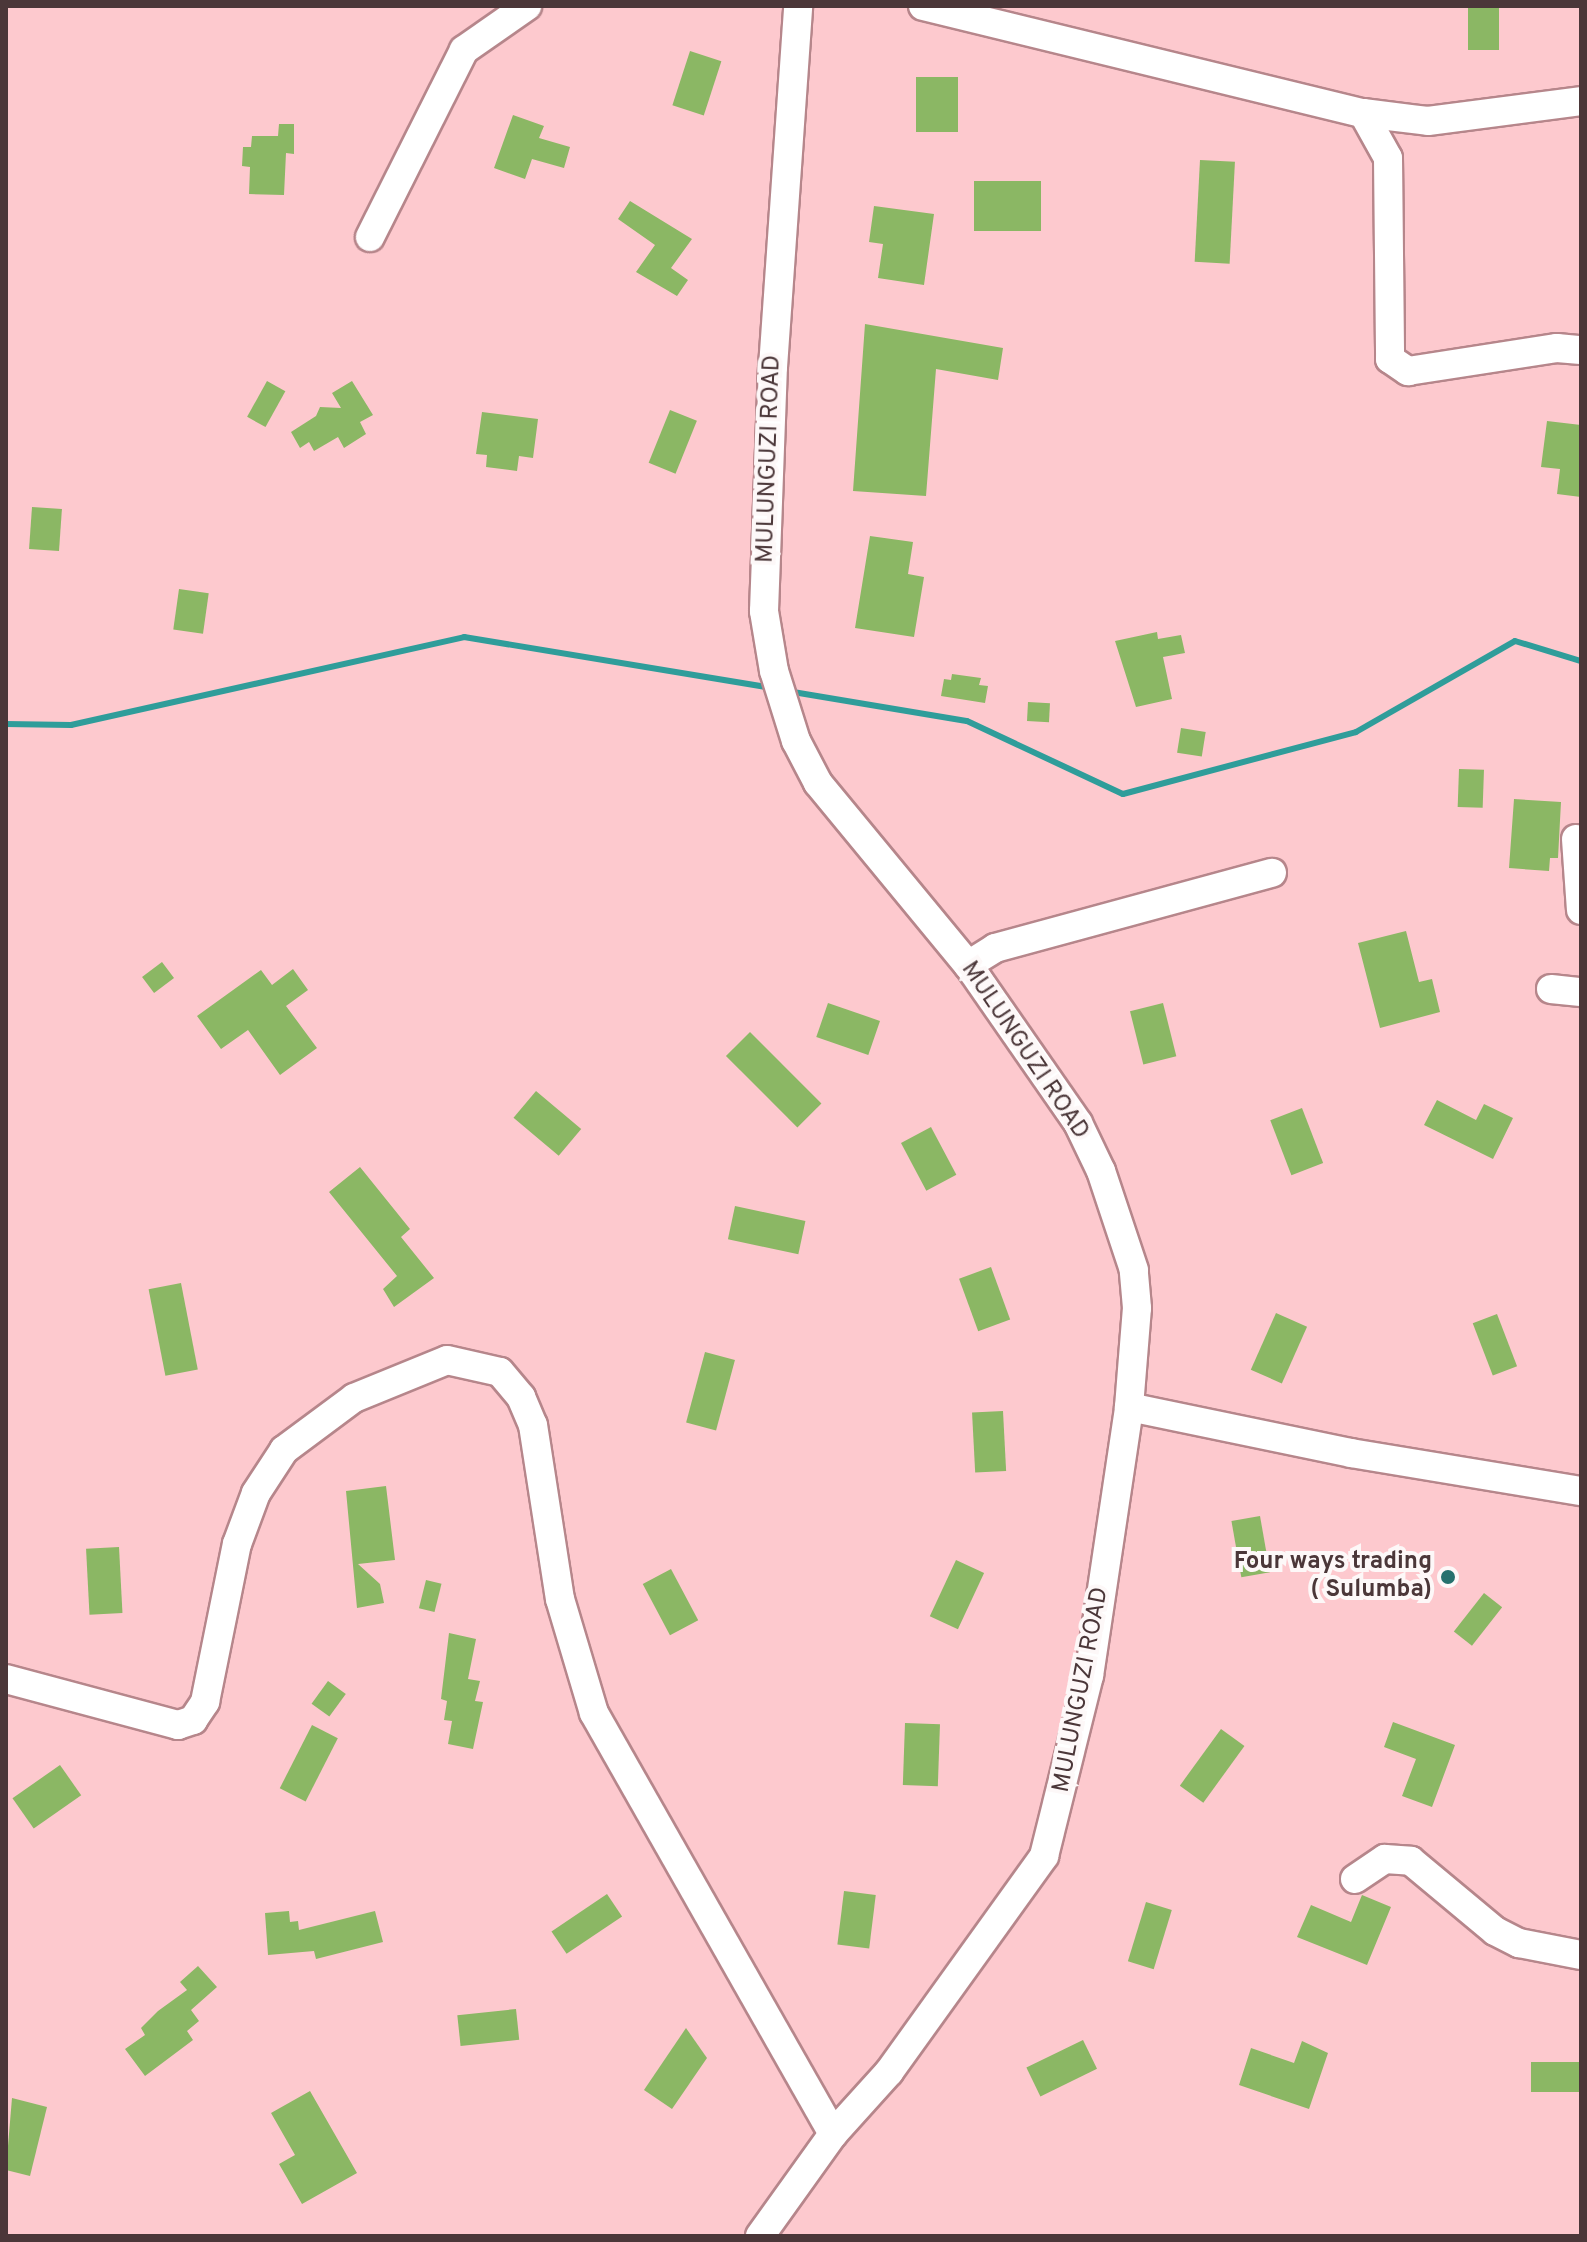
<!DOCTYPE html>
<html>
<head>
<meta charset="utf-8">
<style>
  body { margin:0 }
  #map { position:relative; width:1587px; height:2242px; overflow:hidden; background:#fdc9ce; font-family:Overpass,sans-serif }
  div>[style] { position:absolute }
  .stream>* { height:6px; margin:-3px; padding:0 3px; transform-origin:3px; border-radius:3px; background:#2f9d9a }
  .building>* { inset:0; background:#8bb764; transform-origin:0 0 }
  .roads { filter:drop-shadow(2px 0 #b6868b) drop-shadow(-2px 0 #b6868b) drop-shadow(0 2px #b6868b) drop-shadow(0 -2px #b6868b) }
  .minor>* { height:28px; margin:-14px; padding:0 14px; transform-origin:14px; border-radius:14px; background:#fff }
  .dots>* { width:22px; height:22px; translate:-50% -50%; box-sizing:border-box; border:4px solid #fdf8f8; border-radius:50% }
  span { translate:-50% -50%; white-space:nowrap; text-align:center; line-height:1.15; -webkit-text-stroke:8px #fdf8f8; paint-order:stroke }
  .street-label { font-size:24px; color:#4b3739 }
  .poi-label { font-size:24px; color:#4b3739; font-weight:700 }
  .right { translate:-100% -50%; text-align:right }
  .frame { position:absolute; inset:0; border:8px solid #4b3739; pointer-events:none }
</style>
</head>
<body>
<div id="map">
  <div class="stream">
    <div style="left:787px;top:691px;width:182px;rotate:9.5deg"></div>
    <div style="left:967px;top:721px;width:172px;rotate:25.1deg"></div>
    <div style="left:1123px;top:794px;width:241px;rotate:-14.9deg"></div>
    <div style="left:1356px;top:732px;width:183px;rotate:-29.8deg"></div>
    <div style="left:1515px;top:641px;width:69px;rotate:16.9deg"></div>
    <div style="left:6px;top:724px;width:65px;rotate:0.9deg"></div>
    <div style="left:71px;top:725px;width:403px;rotate:-12.6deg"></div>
    <div style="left:464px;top:637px;width:312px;rotate:9.4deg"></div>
  </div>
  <div class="building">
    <div style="left:1468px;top:6px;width:31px;height:44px"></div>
    <div style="left:690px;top:51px;width:33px;height:57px;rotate:18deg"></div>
    <div style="left:916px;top:77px;width:42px;height:55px"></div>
    <div style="clip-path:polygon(513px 115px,544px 126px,539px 138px,570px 147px,564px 168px,532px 159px,525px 179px,494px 168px)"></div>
    <div style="clip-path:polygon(279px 124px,294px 124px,294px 154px,286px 153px,284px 195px,249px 194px,250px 167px,242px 166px,243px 147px,251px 147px,252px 136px,278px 136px)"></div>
    <div style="left:1200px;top:160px;width:35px;height:102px;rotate:3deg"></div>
    <div style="left:974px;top:181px;width:67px;height:50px"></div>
    <div style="clip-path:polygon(630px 201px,692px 239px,671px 268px,688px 280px,677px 296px,636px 272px,655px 245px,618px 219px)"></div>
    <div style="clip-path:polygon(874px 206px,934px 214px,924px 285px,878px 278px,883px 244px,869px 242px)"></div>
    <div style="clip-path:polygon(865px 324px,1003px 348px,998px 380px,936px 369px,926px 496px,853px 491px)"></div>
    <div style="left:267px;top:381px;width:21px;height:41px;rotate:29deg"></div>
    <div style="clip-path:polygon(352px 381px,373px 415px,360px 422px,366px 434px,344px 448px,338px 437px,314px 451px,309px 442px,300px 448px,291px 432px,316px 416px,320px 407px,341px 408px,332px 393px)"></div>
    <div style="left:670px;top:410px;width:29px;height:57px;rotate:22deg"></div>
    <div style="clip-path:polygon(482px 412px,538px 419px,533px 458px,519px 456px,517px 471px,486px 467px,487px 455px,476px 454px)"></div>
    <div style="clip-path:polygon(1547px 421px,1581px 425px,1581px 497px,1557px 494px,1560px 469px,1541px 467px)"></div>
    <div style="left:32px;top:507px;width:30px;height:42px;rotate:4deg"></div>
    <div style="clip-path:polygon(870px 536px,913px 542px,908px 574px,924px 577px,914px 637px,855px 628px)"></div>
    <div style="left:179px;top:589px;width:30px;height:41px;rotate:8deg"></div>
    <div style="clip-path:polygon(1157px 632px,1158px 639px,1181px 635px,1185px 653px,1163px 657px,1172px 699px,1136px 707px,1115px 641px)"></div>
    <div style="clip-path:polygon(952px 674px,981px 678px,979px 685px,988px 686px,985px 703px,941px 696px,944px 679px,951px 680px)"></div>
    <div style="left:1028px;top:702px;width:22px;height:19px;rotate:3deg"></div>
    <div style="left:1181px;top:728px;width:25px;height:25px;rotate:9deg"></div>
    <div style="left:1459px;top:769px;width:25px;height:38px;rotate:2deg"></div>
    <div style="clip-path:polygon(1514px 799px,1561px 802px,1558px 858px,1550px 858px,1549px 871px,1509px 868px)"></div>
    <div style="clip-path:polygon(1406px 931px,1419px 982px,1432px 979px,1440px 1012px,1380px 1028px,1358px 943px)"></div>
    <div style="left:162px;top:962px;width:20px;height:25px;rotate:53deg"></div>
    <div style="clip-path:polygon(293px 969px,308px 990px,286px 1006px,317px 1048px,280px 1075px,248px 1030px,221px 1049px,197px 1016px,261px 970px,272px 985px)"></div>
    <div style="left:828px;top:1003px;width:55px;height:36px;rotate:19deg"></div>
    <div style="left:1163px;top:1003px;width:55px;height:34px;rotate:76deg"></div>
    <div style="left:750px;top:1032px;width:101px;height:34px;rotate:45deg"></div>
    <div style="left:536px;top:1091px;width:59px;height:35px;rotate:40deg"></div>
    <div style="clip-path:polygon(1437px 1100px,1476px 1120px,1484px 1104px,1513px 1118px,1493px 1159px,1424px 1125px)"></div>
    <div style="left:1302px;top:1108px;width:59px;height:34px;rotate:69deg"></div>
    <div style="left:931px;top:1127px;width:54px;height:34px;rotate:62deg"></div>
    <div style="clip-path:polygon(360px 1167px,410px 1229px,401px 1237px,434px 1278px,394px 1307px,383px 1289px,397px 1276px,329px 1192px)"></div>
    <div style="left:735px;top:1206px;width:72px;height:34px;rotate:12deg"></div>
    <div style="left:991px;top:1267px;width:56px;height:34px;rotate:70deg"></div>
    <div style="left:181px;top:1283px;width:88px;height:33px;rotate:79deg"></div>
    <div style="left:1276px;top:1313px;width:34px;height:62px;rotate:24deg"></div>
    <div style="left:1497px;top:1314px;width:56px;height:26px;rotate:69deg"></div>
    <div style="left:705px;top:1352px;width:31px;height:73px;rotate:15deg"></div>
    <div style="left:1003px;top:1411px;width:60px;height:31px;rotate:87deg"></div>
    <div style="clip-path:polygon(386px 1486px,395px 1560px,358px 1564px,380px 1584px,384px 1603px,357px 1608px,346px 1491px)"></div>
    <div style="left:1260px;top:1516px;width:57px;height:29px;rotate:80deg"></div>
    <div style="left:119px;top:1547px;width:66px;height:33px;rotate:87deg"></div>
    <div style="left:956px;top:1560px;width:31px;height:62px;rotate:25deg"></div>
    <div style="left:671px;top:1569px;width:58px;height:32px;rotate:62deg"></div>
    <div style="left:426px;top:1580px;width:16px;height:29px;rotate:14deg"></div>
    <div style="left:1484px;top:1593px;width:23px;height:49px;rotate:38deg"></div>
    <div style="clip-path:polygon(449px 1633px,476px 1639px,468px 1679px,480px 1681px,475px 1701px,483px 1702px,473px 1749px,448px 1744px,452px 1721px,444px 1720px,447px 1701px,441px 1699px)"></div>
    <div style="left:328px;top:1681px;width:22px;height:28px;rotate:36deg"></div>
    <div style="clip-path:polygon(1393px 1722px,1455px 1745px,1432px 1807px,1402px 1796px,1416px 1759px,1384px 1747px)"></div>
    <div style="left:905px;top:1723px;width:35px;height:62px;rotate:2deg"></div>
    <div style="left:312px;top:1725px;width:29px;height:71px;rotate:27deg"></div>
    <div style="left:1221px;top:1729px;width:29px;height:70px;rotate:36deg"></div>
    <div style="left:60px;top:1765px;width:37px;height:58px;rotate:55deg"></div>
    <div style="left:844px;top:1891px;width:32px;height:54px;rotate:7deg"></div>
    <div style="left:607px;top:1894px;width:27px;height:67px;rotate:56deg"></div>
    <div style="clip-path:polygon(1362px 1895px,1391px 1907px,1367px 1965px,1297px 1937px,1311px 1905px,1351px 1922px)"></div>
    <div style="left:1146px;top:1902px;width:27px;height:62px;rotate:17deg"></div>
    <div style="clip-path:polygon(289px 1911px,290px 1922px,298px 1921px,299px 1930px,375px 1911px,383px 1942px,316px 1959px,314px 1951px,268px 1955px,265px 1913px)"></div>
    <div style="clip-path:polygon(198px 1966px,217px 1987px,191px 2010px,199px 2021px,187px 2031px,193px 2040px,145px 2076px,125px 2049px,145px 2035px,141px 2028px,158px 2011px,187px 1990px,180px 1982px)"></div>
    <div style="left:516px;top:2009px;width:31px;height:59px;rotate:84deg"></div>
    <div style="clip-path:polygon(686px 2028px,707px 2058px,672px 2109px,644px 2090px)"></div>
    <div style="left:1083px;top:2040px;width:32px;height:63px;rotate:64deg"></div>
    <div style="clip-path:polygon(1302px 2041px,1328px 2053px,1309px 2109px,1239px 2085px,1251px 2048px,1294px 2063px)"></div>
    <div style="left:1581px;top:2062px;width:30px;height:50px;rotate:90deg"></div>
    <div style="clip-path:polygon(310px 2091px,357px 2173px,302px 2204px,279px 2164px,295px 2155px,271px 2113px)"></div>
    <div style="clip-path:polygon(12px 2098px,47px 2107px,30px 2176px,6px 2170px)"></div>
  </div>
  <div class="roads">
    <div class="minor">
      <div style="left:923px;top:6px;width:453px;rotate:13.7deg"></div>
      <div style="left:1363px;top:113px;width:65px;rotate:7deg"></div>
      <div style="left:1428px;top:121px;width:154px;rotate:-7.4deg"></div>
      <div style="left:1363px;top:113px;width:51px;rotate:60.9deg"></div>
      <div style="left:1388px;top:158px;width:201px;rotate:89.4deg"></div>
      <div style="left:1390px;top:359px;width:22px;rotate:34deg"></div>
      <div style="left:1408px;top:371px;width:151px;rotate:-8.8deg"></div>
      <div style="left:1557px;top:348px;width:24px;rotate:5deg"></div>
      <div style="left:370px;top:237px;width:209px;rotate:-63.3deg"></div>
      <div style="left:464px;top:50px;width:77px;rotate:-34.9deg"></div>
      <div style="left:1576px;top:839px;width:71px;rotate:86deg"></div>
      <div style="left:968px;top:965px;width:32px;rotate:-32deg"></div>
      <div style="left:995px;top:948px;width:287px;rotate:-15.2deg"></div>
      <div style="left:1551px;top:989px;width:30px;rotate:6deg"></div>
      <div style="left:1129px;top:1407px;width:227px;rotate:11.7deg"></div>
      <div style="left:1351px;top:1453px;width:233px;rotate:9.4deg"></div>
      <div style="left:6px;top:1679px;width:178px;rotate:15deg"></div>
      <div style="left:178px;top:1725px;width:16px;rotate:-18deg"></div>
      <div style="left:193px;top:1720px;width:22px;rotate:-56deg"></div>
      <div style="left:205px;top:1702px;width:161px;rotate:-78.6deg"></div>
      <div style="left:237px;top:1544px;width:54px;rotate:-69.6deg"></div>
      <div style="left:256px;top:1493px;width:51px;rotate:-56.9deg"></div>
      <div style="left:284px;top:1450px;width:87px;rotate:-36.6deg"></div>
      <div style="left:354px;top:1398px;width:100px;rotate:-22.2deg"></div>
      <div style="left:447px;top:1360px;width:54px;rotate:12.8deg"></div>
      <div style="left:500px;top:1372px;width:33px;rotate:50deg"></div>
      <div style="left:521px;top:1397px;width:30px;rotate:67deg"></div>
      <div style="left:533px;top:1425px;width:176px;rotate:81.2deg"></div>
      <div style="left:560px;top:1599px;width:119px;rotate:73.4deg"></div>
      <div style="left:594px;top:1713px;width:484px;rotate:60.4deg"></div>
      <div style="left:1355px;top:1879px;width:36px;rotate:-34deg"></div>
      <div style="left:1385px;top:1859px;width:26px;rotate:4deg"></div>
      <div style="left:1411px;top:1861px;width:109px;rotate:39.8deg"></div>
      <div style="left:1495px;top:1931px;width:27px;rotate:27deg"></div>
      <div style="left:1519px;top:1943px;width:63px;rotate:11deg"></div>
      <div style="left:760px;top:2236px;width:125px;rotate:-54.4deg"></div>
      <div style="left:833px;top:2134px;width:84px;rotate:-47.9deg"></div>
      <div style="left:889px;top:2072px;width:266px;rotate:-54.3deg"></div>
      <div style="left:1044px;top:1856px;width:186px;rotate:-76deg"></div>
      <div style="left:1089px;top:1676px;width:272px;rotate:-81.5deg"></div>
      <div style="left:1129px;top:1407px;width:99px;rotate:-85.4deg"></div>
      <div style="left:1137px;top:1308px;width:38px;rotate:-95deg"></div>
      <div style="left:1134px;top:1270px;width:104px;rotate:-108.4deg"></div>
      <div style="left:1101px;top:1171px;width:53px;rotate:-115.6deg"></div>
      <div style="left:1078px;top:1123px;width:193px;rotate:-124.8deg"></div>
      <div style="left:968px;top:965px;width:236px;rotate:-129.5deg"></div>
      <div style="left:818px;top:783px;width:47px;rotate:-117.6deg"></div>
      <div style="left:796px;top:741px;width:73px;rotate:-107.4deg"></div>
      <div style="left:774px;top:671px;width:61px;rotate:-99.5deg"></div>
      <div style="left:764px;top:611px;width:244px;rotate:-87.9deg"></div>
      <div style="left:773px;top:367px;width:362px;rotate:-86deg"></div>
    </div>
  </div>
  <div class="dots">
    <div style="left:1448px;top:1577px;background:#27716e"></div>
  </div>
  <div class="street-label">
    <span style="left:770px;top:459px;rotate:-88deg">MULUNGUZI ROAD</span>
    <span style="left:1024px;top:1051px;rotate:56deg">MULUNGUZI ROAD</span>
    <span style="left:1082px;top:1690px;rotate:-79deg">MULUNGUZI ROAD</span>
  </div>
  <div class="poi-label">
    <span class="right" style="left:1432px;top:1577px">Four ways trading<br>( Sulumba)</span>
  </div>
  <div class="frame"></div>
</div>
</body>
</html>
